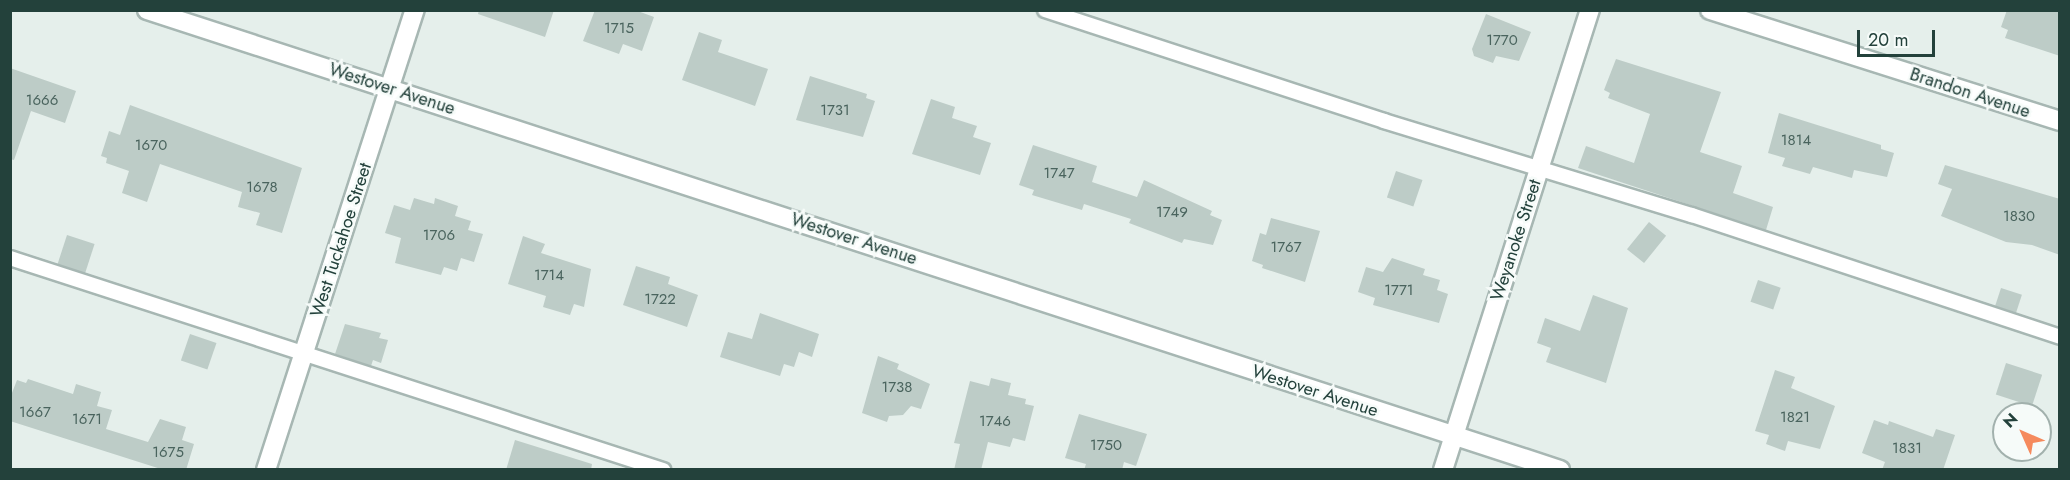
<!DOCTYPE html>
<html>
<head>
<meta charset="utf-8">
<style>
  body { margin:0 }
  #map { position:relative; width:2070px; height:480px; overflow:hidden; background:#e5efeb; font-family:Jost,sans-serif }
  div>[style] { position:absolute }
  .building>* { inset:0; background:#bdccc7; transform-origin:0 0 }
  .roads { filter:drop-shadow(2px 0 #a7b7b3) drop-shadow(-2px 0 #a7b7b3) drop-shadow(0 2px #a7b7b3) drop-shadow(0 -2px #a7b7b3) }
  .service>* { height:14px; margin:-7px; padding:0 7px; transform-origin:7px; border-radius:7px; background:#fff }
  .minor>* { height:18px; margin:-9px; padding:0 9px; transform-origin:9px; border-radius:9px; background:#fff }
  span { translate:-50% -50%; white-space:nowrap; text-align:center; line-height:1.15; -webkit-text-stroke:5px #f6fbf9; paint-order:stroke }
  .number-label { font-size:15px; color:#4a645e }
  .number-label span { -webkit-text-stroke-width:0 }
  .street-label { font-size:18px; color:#23413b }
  .frame { position:absolute; inset:0; border:12px solid #23413b; pointer-events:none }
  .north { position:absolute; left:1992px; top:402px; width:60px; height:60px; box-sizing:border-box; background:#f6fbf9; border:2px solid #a2b1ad; border-radius:50%; rotate:315deg; font-size:16px; font-weight:700; line-height:24px; text-align:center; color:#23413b }
  .north::after { content:''; display:block; margin:auto; width:21px; height:27px; background:#f58a5d; clip-path:polygon(50% 0,100% 100%,50% 72%,0 100%) }
  .scale { position:absolute; left:1857px; top:30px; width:78px; height:27px; box-sizing:border-box; border:3px solid #23413b; border-top:0; padding-left:8px; font-size:18px; line-height:21px; white-space:nowrap; color:#23413b; -webkit-text-stroke:4px #f6fbf9; paint-order:stroke }
</style>
</head>
<body>
<div id="map">
  <div class="building">
    <div style="clip-path:polygon(479px 10px,554px 10px,545px 37px,478px 14px)"></div>
    <div style="clip-path:polygon(595px 10px,635px 10px,654px 17px,642px 51px,623px 44px,619px 54px,583px 41px)"></div>
    <div style="clip-path:polygon(2007px 10px,2060px 10px,2060px 56px,2005px 38px,2008px 30px,2001px 27px)"></div>
    <div style="clip-path:polygon(1486px 14px,1531px 32px,1519px 61px,1496px 56px,1493px 63px,1474px 56px,1472px 49px)"></div>
    <div style="clip-path:polygon(699px 32px,722px 40px,718px 52px,768px 69px,755px 106px,682px 80px)"></div>
    <div style="clip-path:polygon(1616px 59px,1721px 92px,1700px 152px,1742px 166px,1733px 193px,1773px 207px,1766px 230px,1578px 168px,1586px 146px,1634px 163px,1650px 114px,1608px 98px,1610px 93px,1604px 90px)"></div>
    <div style="clip-path:polygon(10px 68px,76px 91px,65px 123px,31px 111px,14px 160px,10px 159px)"></div>
    <div style="clip-path:polygon(810px 76px,867px 94px,866px 98px,875px 101px,863px 137px,796px 120px)"></div>
    <div style="clip-path:polygon(931px 99px,955px 107px,952px 118px,977px 126px,973px 137px,991px 143px,980px 175px,912px 154px)"></div>
    <div style="clip-path:polygon(130px 105px,302px 168px,282px 233px,256px 225px,260px 213px,238px 207px,242px 192px,160px 164px,147px 202px,122px 193px,129px 171px,106px 163px,107px 158px,101px 156px,109px 131px,120px 135px)"></div>
    <div style="clip-path:polygon(1779px 113px,1881px 145px,1881px 149px,1894px 153px,1887px 177px,1854px 170px,1852px 178px,1813px 167px,1810px 174px,1782px 166px,1785px 158px,1768px 153px)"></div>
    <div style="clip-path:polygon(1033px 145px,1097px 166px,1092px 182px,1137px 197px,1144px 180px,1212px 211px,1210px 215px,1222px 220px,1213px 245px,1184px 239px,1182px 243px,1129px 223px,1131px 219px,1084px 204px,1082px 210px,1032px 195px,1034px 190px,1019px 185px)"></div>
    <div style="clip-path:polygon(1945px 165px,2060px 199px,2060px 255px,2032px 245px,2006px 242px,1941px 216px,1952px 189px,1938px 184px)"></div>
    <div style="left:1396px;top:171px;width:28px;height:28px;rotate:19deg"></div>
    <div style="clip-path:polygon(414px 198px,434px 204px,435px 198px,458px 206px,455px 216px,471px 221px,468px 230px,483px 234px,474px 262px,461px 258px,457px 271px,444px 267px,441px 275px,395px 263px,401px 238px,385px 233px,394px 205px,410px 210px)"></div>
    <div style="clip-path:polygon(1271px 218px,1320px 231px,1305px 282px,1262px 268px,1263px 265px,1252px 261px,1260px 233px,1266px 235px)"></div>
    <div style="left:1649px;top:222px;width:22px;height:35px;rotate:39deg"></div>
    <div style="left:67px;top:235px;width:29px;height:31px;rotate:18deg"></div>
    <div style="clip-path:polygon(523px 236px,545px 244px,541px 253px,591px 269px,584px 307px,574px 304px,570px 315px,543px 307px,546px 296px,508px 284px)"></div>
    <div style="clip-path:polygon(1392px 258px,1425px 269px,1423px 275px,1440px 280px,1437px 290px,1448px 294px,1439px 323px,1373px 305px,1375px 298px,1358px 292px,1366px 267px,1383px 272px)"></div>
    <div style="clip-path:polygon(636px 266px,670px 277px,668px 284px,698px 295px,687px 327px,623px 305px)"></div>
    <div style="left:1758px;top:280px;width:24px;height:23px;rotate:19deg"></div>
    <div style="left:2001px;top:288px;width:22px;height:19px;rotate:18deg"></div>
    <div style="clip-path:polygon(1593px 295px,1628px 308px,1606px 383px,1546px 362px,1551px 348px,1537px 343px,1545px 318px,1580px 331px)"></div>
    <div style="clip-path:polygon(760px 313px,819px 334px,812px 357px,799px 352px,794px 367px,784px 364px,780px 376px,720px 357px,728px 332px,752px 339px)"></div>
    <div style="clip-path:polygon(345px 324px,381px 333px,379px 338px,388px 340px,381px 363px,373px 360px,371px 366px,335px 354px)"></div>
    <div style="left:190px;top:334px;width:28px;height:28px;rotate:19deg"></div>
    <div style="clip-path:polygon(878px 356px,899px 364px,897px 369px,930px 384px,921px 409px,911px 406px,903px 415px,889px 416px,887px 422px,862px 413px)"></div>
    <div style="left:2006px;top:363px;width:38px;height:33px;rotate:18deg"></div>
    <div style="clip-path:polygon(1775px 370px,1795px 377px,1791px 388px,1835px 406px,1820px 449px,1788px 441px,1785px 451px,1766px 444px,1769px 435px,1755px 431px)"></div>
    <div style="clip-path:polygon(991px 378px,1011px 383px,1008px 395px,1026px 399px,1025px 404px,1034px 406px,1025px 441px,1013px 438px,1010px 447px,988px 442px,981px 470px,954px 470px,960px 444px,954px 443px,970px 381px,989px 386px)"></div>
    <div style="clip-path:polygon(28px 379px,73px 394px,76px 384px,101px 392px,97px 406px,112px 410px,106px 429px,148px 442px,160px 419px,186px 427px,182px 440px,194px 444px,186px 470px,164px 470px,10px 421px,10px 398px,17px 380px,26px 383px)"></div>
    <div style="clip-path:polygon(1079px 414px,1147px 434px,1136px 466px,1124px 462px,1122px 470px,1084px 470px,1086px 464px,1065px 458px)"></div>
    <div style="clip-path:polygon(1874px 420px,1888px 425px,1889px 421px,1933px 437px,1936px 429px,1955px 435px,1943px 470px,1882px 470px,1885px 462px,1862px 453px)"></div>
    <div style="clip-path:polygon(515px 440px,592px 464px,591px 470px,506px 470px)"></div>
  </div>
  <div class="roads">
    <div class="service">
      <div style="left:1045px;top:10px;width:357px;rotate:18.1deg"></div>
      <div style="left:1384px;top:121px;width:322px;rotate:17deg"></div>
      <div style="left:1692px;top:215px;width:388px;rotate:18.3deg"></div>
      <div style="left:10px;top:258px;width:687px;rotate:17.99deg"></div>
    </div>
    <div class="minor">
      <div style="left:147px;top:10px;width:1486px;rotate:18.03deg"></div>
      <div style="left:1710px;top:10px;width:367px;rotate:17.6deg"></div>
      <div style="left:266px;top:470px;width:484px;rotate:-72.1deg"></div>
      <div style="left:1443px;top:470px;width:483px;rotate:-72.3deg"></div>
    </div>
  </div>
  <div class="number-label">
    <span style="left:619px;top:29px">1715</span>
    <span style="left:1502px;top:41px">1770</span>
    <span style="left:42px;top:101px">1666</span>
    <span style="left:835px;top:111px">1731</span>
    <span style="left:1796px;top:141px">1814</span>
    <span style="left:151px;top:146px">1670</span>
    <span style="left:1059px;top:174px">1747</span>
    <span style="left:262px;top:188px">1678</span>
    <span style="left:1172px;top:213px">1749</span>
    <span style="left:2019px;top:217px">1830</span>
    <span style="left:439px;top:236px">1706</span>
    <span style="left:1286px;top:248px">1767</span>
    <span style="left:549px;top:276px">1714</span>
    <span style="left:1399px;top:291px">1771</span>
    <span style="left:660px;top:300px">1722</span>
    <span style="left:897px;top:388px">1738</span>
    <span style="left:35px;top:413px">1667</span>
    <span style="left:1795px;top:418px">1821</span>
    <span style="left:87px;top:420px">1671</span>
    <span style="left:995px;top:422px">1746</span>
    <span style="left:1106px;top:446px">1750</span>
    <span style="left:1907px;top:449px">1831</span>
    <span style="left:168px;top:453px">1675</span>
  </div>
  <div class="street-label">
    <span style="left:392px;top:89px;rotate:18deg">Westover Avenue</span>
    <span style="left:1970px;top:93px;rotate:18deg">Brandon Avenue</span>
    <span style="left:854px;top:239px;rotate:18deg">Westover Avenue</span>
    <span style="left:341px;top:240px;rotate:-72deg">West Tuckahoe Street</span>
    <span style="left:1516px;top:240px;rotate:-72deg">Weyanoke Street</span>
    <span style="left:1315px;top:391px;rotate:18deg">Westover Avenue</span>
  </div>
  <div class="frame"></div>
  <div class="north">N</div>
  <div class="scale">20 m</div>
</div>
</body>
</html>
